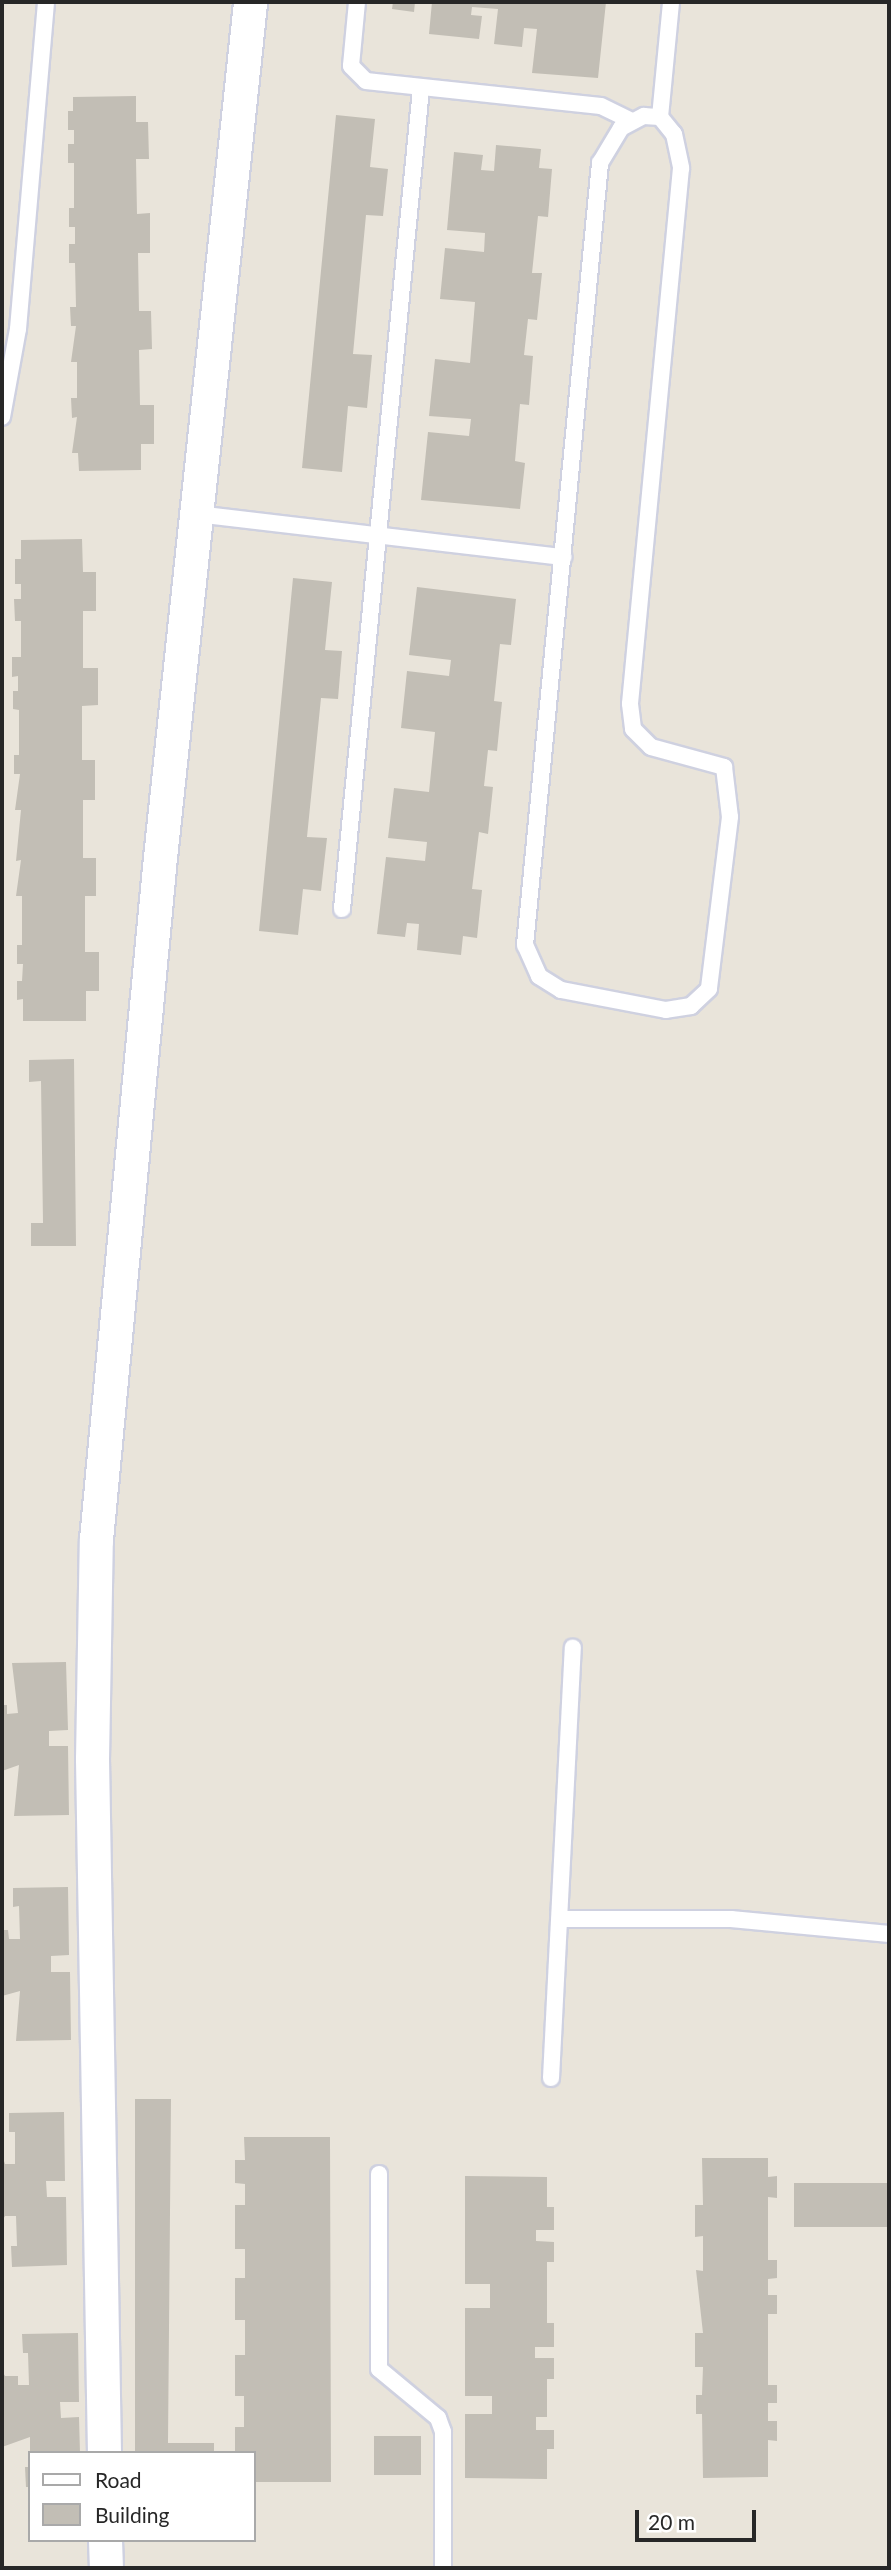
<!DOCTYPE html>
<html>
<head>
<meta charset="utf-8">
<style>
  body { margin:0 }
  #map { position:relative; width:891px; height:2570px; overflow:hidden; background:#e9e4da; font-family:Lato,sans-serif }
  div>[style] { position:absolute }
  .building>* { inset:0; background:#c2beb5; transform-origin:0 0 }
  .roads { filter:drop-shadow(2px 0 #cfd1e0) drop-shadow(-2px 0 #cfd1e0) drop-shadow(0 2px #cfd1e0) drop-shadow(0 -2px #cfd1e0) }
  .service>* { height:16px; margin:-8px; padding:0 8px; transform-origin:8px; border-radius:8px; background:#fff }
  .minor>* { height:33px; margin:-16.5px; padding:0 16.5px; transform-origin:16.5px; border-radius:16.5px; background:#fff }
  span { translate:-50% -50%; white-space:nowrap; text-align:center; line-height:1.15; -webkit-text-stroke:6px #fff; paint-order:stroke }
  .frame { position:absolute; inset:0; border:4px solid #272727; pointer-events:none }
  .legend { position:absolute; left:28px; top:2451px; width:228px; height:91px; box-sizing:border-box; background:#fff; border:2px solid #a9a9a9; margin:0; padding:9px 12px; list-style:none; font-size:21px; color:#272727 }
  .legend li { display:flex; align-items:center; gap:14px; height:35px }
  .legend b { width:35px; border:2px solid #a9a9a9 }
  .scale { position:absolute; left:635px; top:2510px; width:121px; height:32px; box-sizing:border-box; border:4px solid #272727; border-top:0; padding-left:9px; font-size:21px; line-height:24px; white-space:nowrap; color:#272727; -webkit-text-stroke:5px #fff; paint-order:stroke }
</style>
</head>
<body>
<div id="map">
  <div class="building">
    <div style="clip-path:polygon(393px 2px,415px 2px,414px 12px,392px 9px)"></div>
    <div style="clip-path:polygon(432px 2px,606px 2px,598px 78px,532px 73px,537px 29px,524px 28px,522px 47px,494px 44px,498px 9px,472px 7px,471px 15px,482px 16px,479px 39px,429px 34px)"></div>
    <div style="clip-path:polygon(136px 96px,136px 122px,148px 122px,149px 159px,136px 159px,137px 214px,150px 213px,150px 253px,138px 253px,139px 311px,151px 311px,152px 349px,139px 350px,140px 405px,154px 405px,154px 444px,141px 444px,141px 470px,79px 471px,78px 453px,72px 453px,77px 417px,72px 418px,71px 398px,77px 398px,77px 362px,71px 362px,76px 326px,71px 326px,70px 307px,76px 307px,75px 263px,69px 263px,69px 244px,75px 244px,75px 227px,69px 227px,69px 208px,74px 208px,74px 163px,68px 163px,68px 144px,74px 144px,74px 130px,68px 130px,68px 111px,73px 111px,73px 97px)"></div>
    <div style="clip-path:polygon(336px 115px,375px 119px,370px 167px,388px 169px,383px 216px,366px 215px,353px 354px,372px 355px,367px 408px,348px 406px,342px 472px,302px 468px)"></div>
    <div style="clip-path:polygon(496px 145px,541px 149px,539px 168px,552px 169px,548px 217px,538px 216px,532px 273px,542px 273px,537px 320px,528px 319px,524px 355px,533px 356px,529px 405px,520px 404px,515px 461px,525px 463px,520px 509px,421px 500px,428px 432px,469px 436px,471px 419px,429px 416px,435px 359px,470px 363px,475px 302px,440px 299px,445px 248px,484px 252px,485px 233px,447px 230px,454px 152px,483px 155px,481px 170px,494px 171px)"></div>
    <div style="clip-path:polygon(82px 539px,83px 572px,96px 572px,96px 611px,83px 611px,83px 668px,98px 668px,98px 705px,82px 706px,82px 760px,95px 760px,95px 800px,83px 800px,83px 858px,96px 858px,96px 896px,85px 896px,85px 952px,99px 952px,99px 991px,86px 991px,86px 1021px,23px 1021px,23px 999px,17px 1000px,17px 981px,22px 981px,23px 964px,17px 964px,17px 945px,22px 945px,22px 896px,16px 896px,21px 860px,16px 861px,21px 810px,15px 810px,20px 774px,14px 774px,14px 755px,19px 755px,19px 710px,13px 709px,13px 691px,18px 691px,18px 676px,12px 677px,12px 657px,21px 657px,21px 621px,15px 621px,14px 599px,21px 599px,21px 584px,15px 584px,15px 559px,21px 559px,21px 540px)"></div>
    <div style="clip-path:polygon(293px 578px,332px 582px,325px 650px,342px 651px,338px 699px,321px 698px,307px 837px,327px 838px,321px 891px,303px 889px,298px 935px,259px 931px)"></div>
    <div style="clip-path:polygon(417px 587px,516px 599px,511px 645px,500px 644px,494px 701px,502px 702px,497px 751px,488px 750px,484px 786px,493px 787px,488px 834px,479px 832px,472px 889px,482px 890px,477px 938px,463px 936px,461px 955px,417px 950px,419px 924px,407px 923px,405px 937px,377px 934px,386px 857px,425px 861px,427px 842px,388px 838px,394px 788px,429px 792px,435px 732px,401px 728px,407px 671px,449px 676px,451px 660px,409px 655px)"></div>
    <div style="clip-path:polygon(74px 1059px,76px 1246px,31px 1246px,31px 1223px,43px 1223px,41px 1081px,29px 1082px,29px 1060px)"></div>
    <div style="clip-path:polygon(66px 1662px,68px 1730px,49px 1731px,49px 1746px,68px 1746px,69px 1815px,14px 1816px,19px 1765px,2px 1771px,2px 1705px,7px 1705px,7px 1714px,18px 1713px,12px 1663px)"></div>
    <div style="clip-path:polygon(68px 1887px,69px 1955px,51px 1956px,51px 1972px,70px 1972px,71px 2040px,16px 2041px,20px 1991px,2px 1996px,2px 1930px,8px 1930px,9px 1939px,20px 1939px,19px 1906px,13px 1907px,13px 1888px)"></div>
    <div style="clip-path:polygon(135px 2099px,171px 2099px,168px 2443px,214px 2443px,214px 2453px,135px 2453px)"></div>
    <div style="clip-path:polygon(64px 2112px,65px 2181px,46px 2181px,47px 2197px,66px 2197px,67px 2265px,12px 2267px,11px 2246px,17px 2246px,16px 2216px,5px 2216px,2px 2221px,2px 2155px,5px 2164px,15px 2164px,15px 2132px,9px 2132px,9px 2113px)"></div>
    <div style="clip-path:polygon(244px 2137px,330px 2137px,331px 2482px,254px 2482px,254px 2453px,235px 2453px,235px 2427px,244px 2427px,244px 2396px,235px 2396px,235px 2355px,245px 2355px,245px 2320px,235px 2320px,235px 2278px,245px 2278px,245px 2249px,235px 2249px,235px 2205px,245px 2205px,245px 2184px,235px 2183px,235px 2160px,245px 2160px)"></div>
    <div style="clip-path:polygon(702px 2158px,768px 2158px,768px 2177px,777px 2176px,777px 2198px,768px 2197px,768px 2260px,777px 2260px,777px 2278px,768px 2279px,768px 2295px,777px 2295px,777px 2314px,768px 2314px,768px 2385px,777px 2385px,777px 2403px,768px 2403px,768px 2421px,777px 2421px,777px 2441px,768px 2440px,768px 2477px,703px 2478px,702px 2414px,696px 2414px,696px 2395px,702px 2395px,703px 2367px,695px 2367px,695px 2333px,703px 2333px,696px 2270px,703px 2271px,703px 2236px,695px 2237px,695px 2205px,703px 2205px)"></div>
    <div style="clip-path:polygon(465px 2176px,547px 2177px,547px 2207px,554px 2207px,554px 2230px,536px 2230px,536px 2241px,554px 2242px,554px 2262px,547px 2262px,547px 2323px,554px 2323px,554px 2347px,535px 2347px,535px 2358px,554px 2358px,554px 2379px,547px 2379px,547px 2417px,536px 2417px,536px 2430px,554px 2430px,554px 2449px,547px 2449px,547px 2479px,465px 2478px,465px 2414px,492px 2414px,492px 2396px,465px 2396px,465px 2308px,490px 2308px,490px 2284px,465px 2284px)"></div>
    <div style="left:794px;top:2183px;width:95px;height:44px"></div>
    <div style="clip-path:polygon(78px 2333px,79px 2402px,60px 2402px,61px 2418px,79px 2417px,80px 2453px,30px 2453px,30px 2437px,2px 2447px,2px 2371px,5px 2376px,18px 2376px,18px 2385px,29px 2385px,28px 2353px,23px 2353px,22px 2334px)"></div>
    <div style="left:374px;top:2436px;width:47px;height:39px"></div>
    <div style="clip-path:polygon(25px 2467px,30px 2467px,30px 2487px,26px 2487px)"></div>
  </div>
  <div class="roads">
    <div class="service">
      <div style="left:357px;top:2px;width:64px;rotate:95.4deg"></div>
      <div style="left:351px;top:66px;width:21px;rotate:45deg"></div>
      <div style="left:366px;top:81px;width:236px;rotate:6.1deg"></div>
      <div style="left:601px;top:106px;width:34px;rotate:26deg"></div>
      <div style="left:644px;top:116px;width:16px;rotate:4deg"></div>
      <div style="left:660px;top:117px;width:22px;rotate:51deg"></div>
      <div style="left:674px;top:134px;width:35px;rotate:78deg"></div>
      <div style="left:681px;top:168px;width:538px;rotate:95.44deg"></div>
      <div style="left:630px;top:704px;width:25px;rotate:83deg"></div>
      <div style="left:633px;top:729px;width:25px;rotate:45deg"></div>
      <div style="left:651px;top:747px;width:76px;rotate:15.3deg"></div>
      <div style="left:724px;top:767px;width:50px;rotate:83.2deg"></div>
      <div style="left:730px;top:817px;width:173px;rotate:97deg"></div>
      <div style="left:709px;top:989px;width:25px;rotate:137deg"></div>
      <div style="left:691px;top:1006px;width:25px;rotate:171deg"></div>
      <div style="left:666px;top:1010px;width:107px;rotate:-169.2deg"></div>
      <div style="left:561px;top:990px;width:26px;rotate:-148deg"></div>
      <div style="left:539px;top:976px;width:34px;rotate:-114deg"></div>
      <div style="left:525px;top:945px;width:786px;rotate:-84.52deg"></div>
      <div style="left:600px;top:163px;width:41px;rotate:-59deg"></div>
      <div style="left:621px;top:128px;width:26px;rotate:-28deg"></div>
      <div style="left:660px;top:117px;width:116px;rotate:-84.5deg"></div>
      <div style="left:2px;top:417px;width:89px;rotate:-79.7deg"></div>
      <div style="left:18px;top:329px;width:328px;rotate:-85.1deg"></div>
      <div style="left:196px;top:514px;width:370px;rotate:6.7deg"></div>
      <div style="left:342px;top:909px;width:825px;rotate:-84.5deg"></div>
      <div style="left:562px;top:1919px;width:169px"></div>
      <div style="left:731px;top:1919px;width:159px;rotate:5.4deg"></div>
      <div style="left:551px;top:2078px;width:431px;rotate:-87.1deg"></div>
      <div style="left:379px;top:2174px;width:195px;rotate:90deg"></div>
      <div style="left:379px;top:2369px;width:77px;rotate:39.7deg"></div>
      <div style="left:438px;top:2418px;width:15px;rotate:70deg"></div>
      <div style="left:443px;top:2432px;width:136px;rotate:90deg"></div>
    </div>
    <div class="minor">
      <div style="left:104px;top:2453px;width:694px;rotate:-90.99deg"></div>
      <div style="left:92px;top:1759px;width:220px;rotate:-89deg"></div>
      <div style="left:96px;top:1539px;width:675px;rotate:-84.64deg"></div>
      <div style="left:159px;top:867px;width:870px;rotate:-83.99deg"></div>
      <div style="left:105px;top:2540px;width:28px;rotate:88deg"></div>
    </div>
  </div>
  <div class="frame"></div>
  <ul class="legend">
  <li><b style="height:9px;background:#fff"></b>Road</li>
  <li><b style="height:19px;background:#c2beb5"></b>Building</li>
  </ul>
  <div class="scale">20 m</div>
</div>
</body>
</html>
